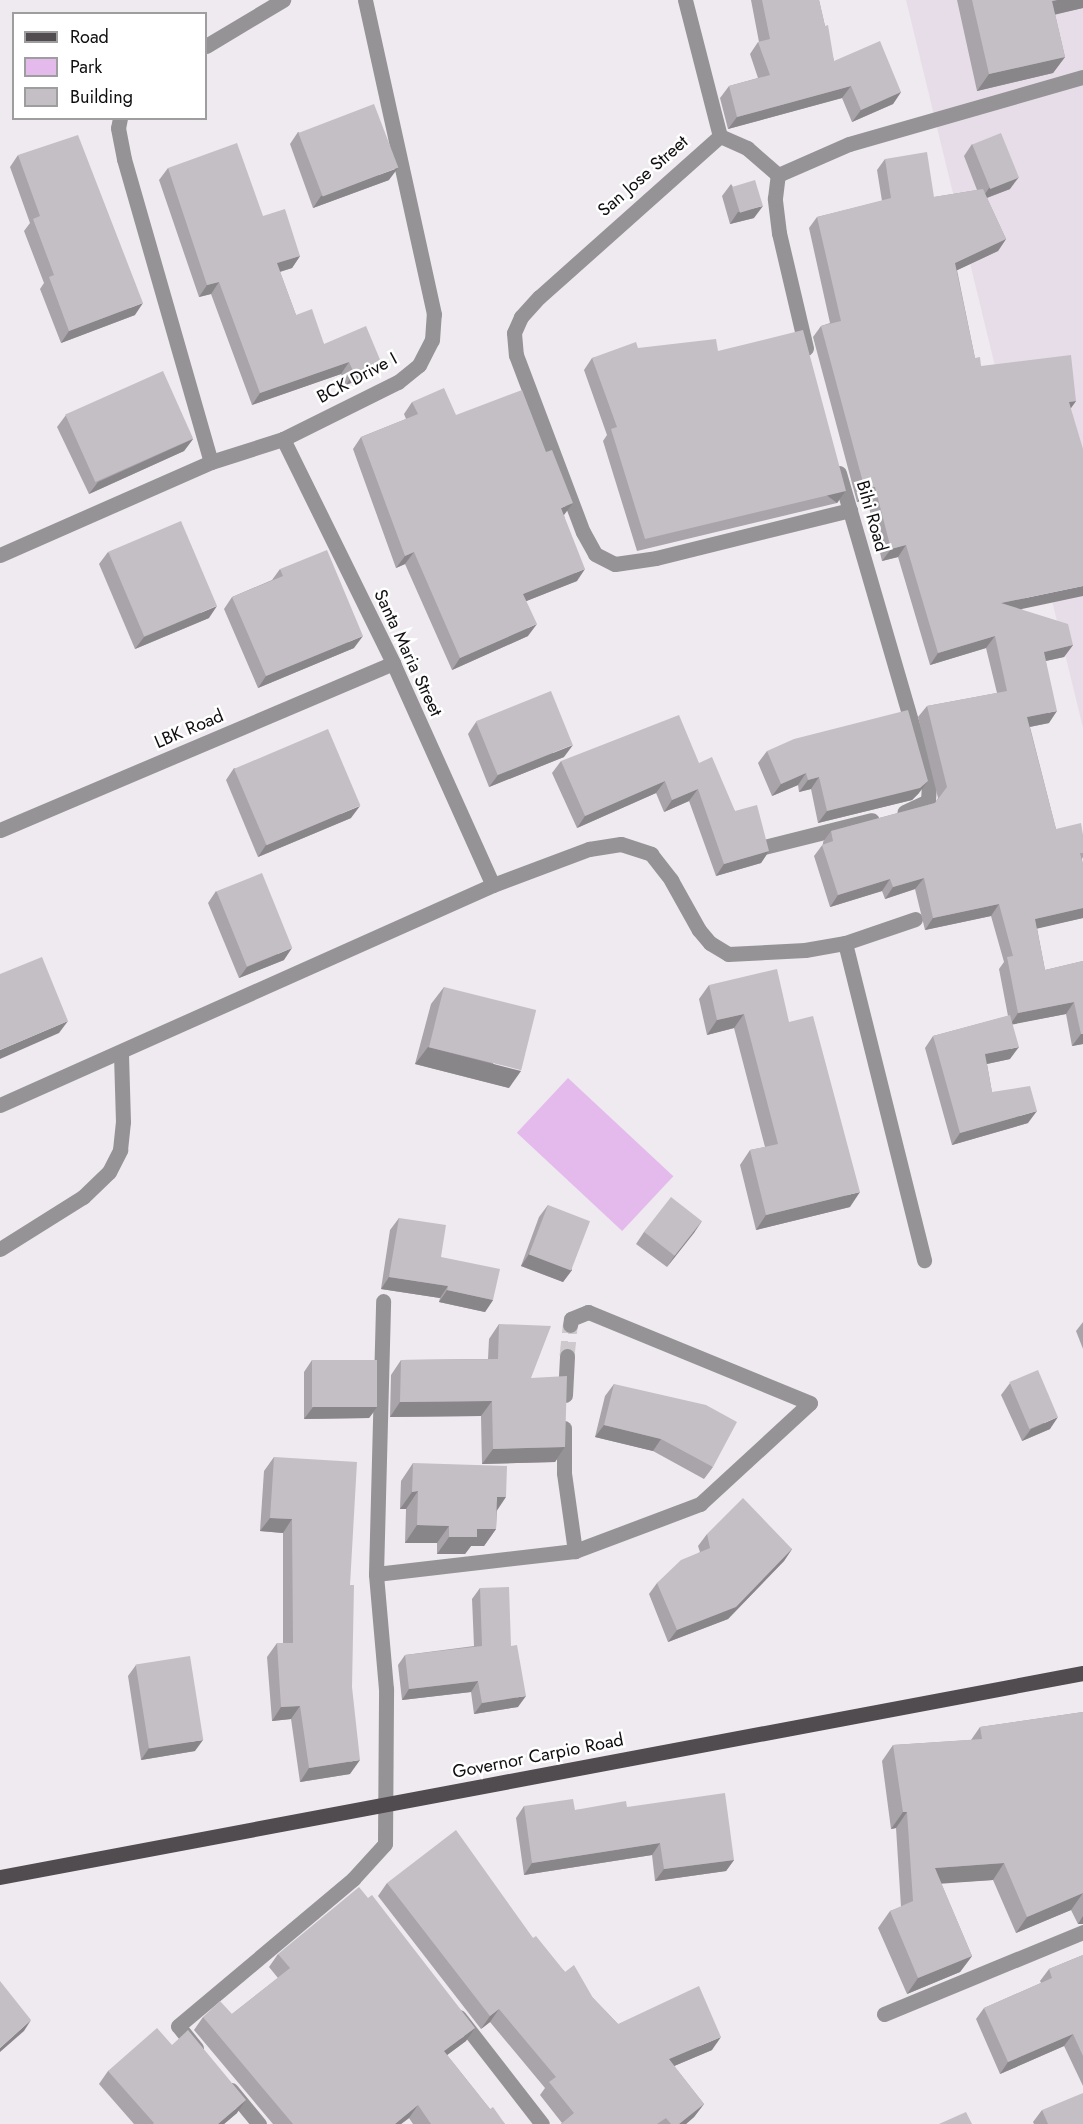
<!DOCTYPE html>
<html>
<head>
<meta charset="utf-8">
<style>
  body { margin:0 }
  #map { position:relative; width:1083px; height:2124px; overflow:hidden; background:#eeeaef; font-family:Jost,sans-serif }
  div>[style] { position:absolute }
  .built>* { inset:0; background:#e7dde9 }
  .green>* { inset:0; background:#e4baed; transform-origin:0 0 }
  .minor-tunnel>* { height:15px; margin-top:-7.5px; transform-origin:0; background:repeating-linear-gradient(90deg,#cdc9cd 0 15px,transparent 0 23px) }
  .minor>* { height:15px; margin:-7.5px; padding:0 7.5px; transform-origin:7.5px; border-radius:7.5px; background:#959396 }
  .major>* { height:15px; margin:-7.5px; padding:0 7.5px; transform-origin:7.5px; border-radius:7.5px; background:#504c50 }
  .wall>* { inset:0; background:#a9a4a9 }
  .shaded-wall>* { inset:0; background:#89868a; transform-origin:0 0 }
  .building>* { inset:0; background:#c4bfc5; transform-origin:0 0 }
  span { translate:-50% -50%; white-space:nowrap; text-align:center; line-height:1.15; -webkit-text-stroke:5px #fff; paint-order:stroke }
  .street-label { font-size:18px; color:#0f0d0f }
  .legend { position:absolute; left:12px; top:12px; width:195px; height:108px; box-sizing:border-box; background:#fff; border:2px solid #9f9e9f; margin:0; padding:8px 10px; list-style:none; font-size:18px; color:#0f0d0f }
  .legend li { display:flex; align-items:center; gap:12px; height:30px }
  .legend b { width:30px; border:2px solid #9f9e9f }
</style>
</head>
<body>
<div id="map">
  <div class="built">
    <div style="clip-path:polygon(906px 0,1083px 0,1083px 728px)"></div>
  </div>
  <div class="green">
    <div style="left:568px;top:1078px;width:144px;height:75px;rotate:43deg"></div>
  </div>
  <div class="minor-tunnel">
    <div style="left:567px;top:1356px;width:31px;rotate:-84deg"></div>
  </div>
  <div class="minor">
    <div style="left:685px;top:0;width:140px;rotate:75.6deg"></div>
    <div style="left:720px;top:136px;width:242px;rotate:138.3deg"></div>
    <div style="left:539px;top:297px;width:27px;rotate:132deg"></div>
    <div style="left:521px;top:317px;width:17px;rotate:114deg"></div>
    <div style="left:514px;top:333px;width:22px;rotate:85deg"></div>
    <div style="left:516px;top:355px;width:189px;rotate:69.3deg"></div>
    <div style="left:583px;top:532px;width:25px;rotate:61deg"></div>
    <div style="left:595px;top:554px;width:22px;rotate:27deg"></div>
    <div style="left:615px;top:564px;width:41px;rotate:-8.3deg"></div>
    <div style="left:656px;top:558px;width:200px;rotate:-13.9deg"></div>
    <div style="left:206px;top:46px;width:90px;rotate:-30.9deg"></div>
    <div style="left:120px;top:118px;width:10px;rotate:101deg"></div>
    <div style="left:118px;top:128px;width:32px;rotate:79deg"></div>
    <div style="left:124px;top:159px;width:315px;rotate:74deg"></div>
    <div style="left:720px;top:136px;width:30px;rotate:24deg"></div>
    <div style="left:747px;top:148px;width:41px;rotate:41.1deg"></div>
    <div style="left:806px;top:348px;width:118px;rotate:-103.2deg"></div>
    <div style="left:779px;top:233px;width:35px;rotate:-97deg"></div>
    <div style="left:775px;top:198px;width:23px;rotate:-83deg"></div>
    <div style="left:778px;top:175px;width:77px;rotate:-23.6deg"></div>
    <div style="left:849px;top:144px;width:243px;rotate:-16deg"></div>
    <div style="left:283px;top:439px;width:250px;rotate:63.8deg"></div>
    <div style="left:393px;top:663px;width:243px;rotate:65.8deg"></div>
    <div style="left:839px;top:473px;width:323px;rotate:73.8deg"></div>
    <div style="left:929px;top:783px;width:18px;rotate:93deg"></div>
    <div style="left:928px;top:801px;width:26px;rotate:155deg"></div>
    <div style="left:0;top:555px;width:231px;rotate:-23.8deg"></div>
    <div style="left:211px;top:462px;width:76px;rotate:-17.7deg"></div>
    <div style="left:283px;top:439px;width:128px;rotate:-26.4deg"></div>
    <div style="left:398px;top:382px;width:27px;rotate:-39deg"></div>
    <div style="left:419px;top:365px;width:28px;rotate:-63deg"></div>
    <div style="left:432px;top:340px;width:26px;rotate:-86deg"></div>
    <div style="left:434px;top:314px;width:321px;rotate:-102.4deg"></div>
    <div style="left:0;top:830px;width:427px;rotate:-23deg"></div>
    <div style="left:764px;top:847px;width:111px;rotate:-14deg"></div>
    <div style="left:845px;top:943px;width:327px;rotate:76deg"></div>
    <div style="left:0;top:1105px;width:540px;rotate:-24.05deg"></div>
    <div style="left:493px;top:885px;width:103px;rotate:-20.6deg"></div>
    <div style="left:589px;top:849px;width:32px;rotate:-9deg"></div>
    <div style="left:621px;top:844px;width:32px;rotate:18deg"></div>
    <div style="left:651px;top:854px;width:33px;rotate:52deg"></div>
    <div style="left:671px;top:880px;width:57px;rotate:60.8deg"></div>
    <div style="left:699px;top:930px;width:17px;rotate:50deg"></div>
    <div style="left:710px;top:943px;width:21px;rotate:31deg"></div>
    <div style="left:728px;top:954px;width:77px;rotate:-3deg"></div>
    <div style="left:805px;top:950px;width:41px;rotate:-9.9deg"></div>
    <div style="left:845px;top:943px;width:74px;rotate:-18.9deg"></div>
    <div style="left:0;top:1249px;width:98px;rotate:-32.1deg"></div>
    <div style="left:83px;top:1197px;width:36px;rotate:-44deg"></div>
    <div style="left:109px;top:1172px;width:25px;rotate:-63deg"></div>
    <div style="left:120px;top:1150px;width:28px;rotate:-84deg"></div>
    <div style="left:123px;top:1122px;width:69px;rotate:-91.7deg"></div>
    <div style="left:565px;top:1395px;width:39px;rotate:-87deg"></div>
    <div style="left:564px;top:1428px;width:45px;rotate:90deg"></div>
    <div style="left:564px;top:1473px;width:79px;rotate:82deg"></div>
    <div style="left:376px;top:1574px;width:273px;rotate:-88.5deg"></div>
    <div style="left:884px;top:2014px;width:215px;rotate:-22.4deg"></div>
    <div style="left:459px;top:2017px;width:135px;rotate:52.2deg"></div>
    <div style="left:196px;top:2048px;width:28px;rotate:-129deg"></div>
    <div style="left:178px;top:2026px;width:229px;rotate:-40deg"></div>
    <div style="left:353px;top:1879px;width:47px;rotate:-47.6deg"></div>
    <div style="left:385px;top:1844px;width:155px;rotate:-89.6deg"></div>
    <div style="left:386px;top:1689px;width:115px;rotate:-95deg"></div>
    <div style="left:376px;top:1574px;width:200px;rotate:-6.6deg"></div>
    <div style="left:575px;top:1551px;width:134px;rotate:-20.6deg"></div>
    <div style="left:700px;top:1504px;width:149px;rotate:-42.6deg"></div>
    <div style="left:810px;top:1403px;width:240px;rotate:-157.7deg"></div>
    <div style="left:588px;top:1312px;width:18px;rotate:158deg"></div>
    <div style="left:571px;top:1319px;width:6px;rotate:99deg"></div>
    <div style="left:231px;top:2090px;width:44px;rotate:50.5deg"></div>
  </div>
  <div class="major">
    <div style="left:0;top:1877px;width:1102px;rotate:-10.67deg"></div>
  </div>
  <div class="wall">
    <div style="clip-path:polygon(751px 0,819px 0,825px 26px,834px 61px,901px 92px,893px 104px,852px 122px,842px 98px,728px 129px,720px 98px,729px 86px,758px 78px,750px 54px,758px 42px,759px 42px)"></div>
    <div style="clip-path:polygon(957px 0,1083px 0,1083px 8px,1055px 14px,1065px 57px,1053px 73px,977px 91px)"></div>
    <div style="clip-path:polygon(298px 132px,389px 180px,313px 208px,290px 144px)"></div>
    <div style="clip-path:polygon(972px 144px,1010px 189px,987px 198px,1006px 239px,998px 251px,957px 270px,975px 358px,981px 366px,1076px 401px,1071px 408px,1021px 609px,1073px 645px,1064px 657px,1046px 661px,1049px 723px,1030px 727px,1056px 829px,1083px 835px,1083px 857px,1082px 859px,1083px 865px,1083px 918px,1037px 928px,1045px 970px,1083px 961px,1083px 1044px,1072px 1046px,1066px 1014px,1012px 1024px,1010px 1059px,987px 1064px,992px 1092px,1028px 1123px,952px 1145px,925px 1048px,933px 1036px,1008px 1016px,999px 969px,1004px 962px,991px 916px,925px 930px,915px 889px,885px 899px,882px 891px,830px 907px,814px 856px,823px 844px,823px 842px,831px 831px,935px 803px,938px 798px,918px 717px,927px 706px,997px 693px,986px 648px,930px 665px,898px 557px,882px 561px,867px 499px,857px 502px,813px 337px,821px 326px,830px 323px,809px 228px,817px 217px,882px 201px,877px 170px,885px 159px,934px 197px,977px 190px,964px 156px)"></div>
    <div style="clip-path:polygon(18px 155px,135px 315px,61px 343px,40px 289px,44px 283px,24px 231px,30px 223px,10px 167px)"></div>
    <div style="clip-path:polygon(168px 168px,263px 216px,300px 256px,292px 268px,280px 272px,296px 315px,324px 344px,381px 362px,373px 374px,346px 385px,341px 374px,252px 405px,211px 294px,199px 297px,159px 180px)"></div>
    <div style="clip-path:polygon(731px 184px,754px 218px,730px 224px,722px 196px)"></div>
    <div style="clip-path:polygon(638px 348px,718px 351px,846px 491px,837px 503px,637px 551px,603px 441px,607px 435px,584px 370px,592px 358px)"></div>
    <div style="clip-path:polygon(412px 402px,456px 415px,564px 515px,577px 581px,526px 601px,528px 636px,452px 670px,405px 564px,396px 568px,353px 449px,361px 437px,406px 419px,404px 414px)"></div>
    <div style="clip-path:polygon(66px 415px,193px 439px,184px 451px,89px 494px,57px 427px)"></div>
    <div style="clip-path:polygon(108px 552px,209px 618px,135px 649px,99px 564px)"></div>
    <div style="clip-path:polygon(280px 569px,354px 648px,258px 688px,224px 609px,232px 597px,272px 580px)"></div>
    <div style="clip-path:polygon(476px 722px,564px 757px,489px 787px,468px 734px)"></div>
    <div style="clip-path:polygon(767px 751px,919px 793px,912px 800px,818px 823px,811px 789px,799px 792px,798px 785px,772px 796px,758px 763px)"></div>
    <div style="clip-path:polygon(561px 761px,699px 763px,735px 811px,769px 851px,761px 863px,716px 876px,689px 801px,664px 812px,656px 793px,577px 828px,552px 773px)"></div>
    <div style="clip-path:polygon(234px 768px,351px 818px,258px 857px,226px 780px)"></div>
    <div style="clip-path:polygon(216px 891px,284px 960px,239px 978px,208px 903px)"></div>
    <div style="clip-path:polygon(709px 985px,789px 1022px,850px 1207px,756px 1230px,740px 1165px,750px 1150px,765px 1147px,734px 1028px,707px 1035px,699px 999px)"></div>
    <div style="clip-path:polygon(444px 987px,509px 1088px,415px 1064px,431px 1004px)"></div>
    <div style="clip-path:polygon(548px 1205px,572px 1270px,563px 1282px,521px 1266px,539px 1217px)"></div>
    <div style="clip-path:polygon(399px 1218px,441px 1257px,493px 1300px,485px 1312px,439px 1302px,440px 1298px,381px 1289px,390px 1230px)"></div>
    <div style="clip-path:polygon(702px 1221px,667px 1267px,636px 1244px,644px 1232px)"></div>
    <div style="clip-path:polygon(1083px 1322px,1083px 1349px,1076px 1331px)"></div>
    <div style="clip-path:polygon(499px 1324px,531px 1378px,565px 1447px,555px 1462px,482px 1464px,481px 1416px,390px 1417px,391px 1375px,401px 1360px,488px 1359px,489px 1339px)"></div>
    <div style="clip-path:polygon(312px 1360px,378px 1406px,369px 1418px,304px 1419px,304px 1372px)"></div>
    <div style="clip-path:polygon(1010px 1383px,1050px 1429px,1022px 1441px,1001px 1395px)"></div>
    <div style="clip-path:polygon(614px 1384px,713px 1467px,704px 1479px,653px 1451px,595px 1437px,605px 1396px)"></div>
    <div style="clip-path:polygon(274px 1457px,350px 1585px,350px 1774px,300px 1782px,291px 1719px,272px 1721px,267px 1657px,277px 1643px,283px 1643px,283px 1533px,260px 1531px,264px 1471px)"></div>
    <div style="clip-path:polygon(413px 1463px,497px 1510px,496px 1529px,484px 1546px,471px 1546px,465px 1554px,437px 1554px,437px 1543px,405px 1543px,406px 1509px,400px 1509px,401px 1481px)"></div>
    <div style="clip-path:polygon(707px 1534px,792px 1549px,784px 1561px,728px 1619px,668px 1642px,649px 1594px,657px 1583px,700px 1552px,698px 1546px)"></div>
    <div style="clip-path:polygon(480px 1588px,511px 1646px,518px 1707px,474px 1714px,471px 1692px,402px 1700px,398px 1665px,405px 1655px,474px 1646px,472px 1599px)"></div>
    <div style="clip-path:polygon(136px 1665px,195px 1751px,141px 1760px,128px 1676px)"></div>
    <div style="clip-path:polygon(1083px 1712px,1083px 1924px,1078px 1924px,1071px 1910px,1016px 1933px,993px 1880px,941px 1883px,972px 1956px,960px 1972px,907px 1994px,878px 1928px,890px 1911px,901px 1907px,896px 1828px,891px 1829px,882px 1761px,893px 1745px,971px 1740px,980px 1727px)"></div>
    <div style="clip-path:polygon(524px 1806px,575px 1810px,627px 1807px,734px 1860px,726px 1871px,655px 1881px,652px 1855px,524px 1875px,516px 1818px)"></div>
    <div style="clip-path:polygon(387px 1883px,533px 1938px,565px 1972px,593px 1998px,618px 2024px,712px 2050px,674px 2066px,704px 2104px,694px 2117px,686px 2124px,561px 2124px,562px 2123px,540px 2095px,545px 2088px,490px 2022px,481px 2029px,378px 1896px)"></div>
    <div style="clip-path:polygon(278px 1954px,466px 2041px,447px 2055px,490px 2109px,505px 2124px,413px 2124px,409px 2118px,401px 2124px,273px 2124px,194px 2030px,203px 2017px,232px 2014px,278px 1978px,269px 1967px)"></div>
    <div style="clip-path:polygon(1083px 1955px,1083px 2086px,1064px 2046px,1000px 2074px,976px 2019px,984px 2008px,1041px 1983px,1040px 1981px,1049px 1969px)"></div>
    <div style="clip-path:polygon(172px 2045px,237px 2113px,224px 2124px,134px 2124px,99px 2084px,108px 2071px)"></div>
    <div style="clip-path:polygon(1042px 2110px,1083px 2124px,1034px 2124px,1033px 2122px)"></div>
  </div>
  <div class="shaded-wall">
    <div style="clip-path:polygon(1057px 0,1083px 0,1083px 8px,1041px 18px,1052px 1px)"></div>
    <div style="clip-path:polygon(1065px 57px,1053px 73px,977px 91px,989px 74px)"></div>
    <div style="clip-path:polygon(851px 86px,842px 98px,728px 129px,737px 117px)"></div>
    <div style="clip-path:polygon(901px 92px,893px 104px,852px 122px,861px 110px)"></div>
    <div style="clip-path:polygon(398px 168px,389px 180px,313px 208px,321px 196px)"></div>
    <div style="clip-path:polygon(1019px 177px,1010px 189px,981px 200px,989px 188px)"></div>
    <div style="clip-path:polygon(763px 206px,754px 218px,730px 224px,738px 212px)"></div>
    <div style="clip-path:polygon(1006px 239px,998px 251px,947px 275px,955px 263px)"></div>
    <div style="clip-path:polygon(300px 256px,292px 268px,269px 275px,277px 263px)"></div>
    <div style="clip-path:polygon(219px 282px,211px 294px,199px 297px,207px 285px)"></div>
    <div style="clip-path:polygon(143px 303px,135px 315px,61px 343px,69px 331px)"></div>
    <div style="clip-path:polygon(349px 362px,341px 374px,252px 405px,260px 393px)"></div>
    <div style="clip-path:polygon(381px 362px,373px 374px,346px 385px,354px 373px)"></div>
    <div style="clip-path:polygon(1076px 401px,1068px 412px,1069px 402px)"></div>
    <div style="clip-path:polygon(193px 439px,184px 451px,89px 494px,98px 482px)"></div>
    <div style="clip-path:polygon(875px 487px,867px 499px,857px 502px,865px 490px)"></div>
    <div style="left:846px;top:491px;width:15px;height:207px;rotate:127deg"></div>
    <div style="clip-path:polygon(573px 503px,564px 515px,553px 520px,561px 508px)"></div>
    <div style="clip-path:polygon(906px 545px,898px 557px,882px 561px,891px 549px)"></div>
    <div style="clip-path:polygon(414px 552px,405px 564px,396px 568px,405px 556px)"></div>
    <div style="clip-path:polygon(585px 569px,577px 581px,514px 606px,523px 594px)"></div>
    <div style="clip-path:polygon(1083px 586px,1083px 596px,993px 615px,1001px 603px)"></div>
    <div style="clip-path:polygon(217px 606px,209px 618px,135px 649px,144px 637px)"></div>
    <div style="clip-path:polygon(537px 624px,528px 636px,452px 670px,460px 658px)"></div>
    <div style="clip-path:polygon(363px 636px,354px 648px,258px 688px,266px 676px)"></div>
    <div style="clip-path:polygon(995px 636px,986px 648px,930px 665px,938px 653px)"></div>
    <div style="clip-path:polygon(1073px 645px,1064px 657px,1036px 663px,1044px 652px)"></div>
    <div style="clip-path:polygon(1057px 711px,1049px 723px,1019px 729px,1027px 717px)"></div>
    <div style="clip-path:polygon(573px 745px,564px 757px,489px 787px,498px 775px)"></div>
    <div style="clip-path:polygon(806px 773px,798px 785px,772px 796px,781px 784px)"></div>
    <div style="clip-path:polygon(819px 777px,811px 789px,799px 792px,808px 780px)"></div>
    <div style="clip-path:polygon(665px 781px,656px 793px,577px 828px,585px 816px)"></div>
    <div style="clip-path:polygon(928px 781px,919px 793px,912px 800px,818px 823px,827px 811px)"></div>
    <div style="clip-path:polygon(698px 789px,689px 801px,664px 812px,672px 800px)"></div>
    <div style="clip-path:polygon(360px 806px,351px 818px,258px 857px,266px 845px)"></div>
    <div style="clip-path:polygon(769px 851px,761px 863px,716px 876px,724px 864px)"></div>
    <div style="clip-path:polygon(924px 878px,915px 889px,885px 899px,893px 887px)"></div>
    <div style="clip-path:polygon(890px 879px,882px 891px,830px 907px,838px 895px)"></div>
    <div style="clip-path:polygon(999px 904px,991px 916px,925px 930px,933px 918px)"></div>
    <div style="clip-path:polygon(1083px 908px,1083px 918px,1027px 931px,1035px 919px)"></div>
    <div style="clip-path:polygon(292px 948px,284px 960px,239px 978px,247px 967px)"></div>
    <div style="clip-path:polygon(1074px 1002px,1066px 1014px,1010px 1025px,1018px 1013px)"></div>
    <div style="clip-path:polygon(744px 1014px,734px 1028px,707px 1035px,717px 1020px)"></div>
    <div style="clip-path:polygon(68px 1021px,59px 1033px,0 1059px,0 1050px)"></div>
    <div style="clip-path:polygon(1081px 1034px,1083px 1034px,1083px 1044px,1072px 1046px)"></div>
    <div style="clip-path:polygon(428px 1047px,521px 1071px,509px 1088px,415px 1064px)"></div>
    <div style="clip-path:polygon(1019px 1047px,1010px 1059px,977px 1066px,985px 1054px)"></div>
    <div style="clip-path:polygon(1037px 1111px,1028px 1123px,952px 1145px,960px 1133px)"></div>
    <div style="clip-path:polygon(860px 1192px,850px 1207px,756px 1230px,766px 1215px)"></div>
    <div style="clip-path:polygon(702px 1221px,694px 1233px,667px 1267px,675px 1255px)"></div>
    <div style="clip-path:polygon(529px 1254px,572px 1270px,563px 1282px,521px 1266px)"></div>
    <div style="clip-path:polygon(389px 1277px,448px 1286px,440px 1298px,381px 1289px)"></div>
    <div style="clip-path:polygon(447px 1290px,493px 1300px,485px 1312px,439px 1302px)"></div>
    <div style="clip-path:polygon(492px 1401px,481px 1416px,390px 1417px,400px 1402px)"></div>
    <div style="clip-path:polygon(378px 1406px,369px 1418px,304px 1419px,313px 1407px)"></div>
    <div style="clip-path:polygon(1058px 1417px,1050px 1429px,1022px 1441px,1031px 1429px)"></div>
    <div style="clip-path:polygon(604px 1425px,661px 1439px,653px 1451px,595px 1437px)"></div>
    <div style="clip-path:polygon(565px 1447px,555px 1462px,482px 1464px,493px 1449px)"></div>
    <div style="clip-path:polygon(418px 1491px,406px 1509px,400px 1509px,412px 1492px)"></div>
    <div style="clip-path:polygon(497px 1497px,506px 1497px,494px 1515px)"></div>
    <div style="clip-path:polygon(270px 1518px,292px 1519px,283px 1533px,260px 1531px)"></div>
    <div style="clip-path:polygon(417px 1525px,449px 1526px,437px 1543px,405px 1543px)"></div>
    <div style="clip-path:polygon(477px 1529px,496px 1529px,484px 1546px,471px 1546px,465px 1554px,437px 1554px,449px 1537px)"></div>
    <div style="clip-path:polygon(792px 1549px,784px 1561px,728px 1619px,668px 1642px,677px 1630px)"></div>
    <div style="clip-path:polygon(478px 1681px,471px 1692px,402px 1700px,409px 1689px)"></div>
    <div style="clip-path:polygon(526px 1696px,518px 1707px,474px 1714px,482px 1703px)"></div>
    <div style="clip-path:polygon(300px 1706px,291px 1719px,272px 1721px,281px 1707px)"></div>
    <div style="clip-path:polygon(203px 1740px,195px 1751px,141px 1760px,149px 1748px)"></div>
    <div style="clip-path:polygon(360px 1760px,350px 1774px,300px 1782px,309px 1768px)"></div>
    <div style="clip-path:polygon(903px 1812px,907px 1812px,896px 1828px,891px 1829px)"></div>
    <div style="clip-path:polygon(660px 1843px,652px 1855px,524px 1875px,532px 1863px)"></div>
    <div style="clip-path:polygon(734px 1860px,726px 1871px,655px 1881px,664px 1869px)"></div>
    <div style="clip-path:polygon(1004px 1863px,993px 1880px,923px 1885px,935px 1868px)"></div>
    <div style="clip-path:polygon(1083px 1893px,1071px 1910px,1016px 1933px,1027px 1917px)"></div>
    <div style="clip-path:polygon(1083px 1916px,1083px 1924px,1078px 1924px)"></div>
    <div style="clip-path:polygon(972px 1956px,960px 1972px,907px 1994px,918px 1978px)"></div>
    <div style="clip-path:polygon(499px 2009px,490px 2022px,481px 2029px,490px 2016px)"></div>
    <div style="clip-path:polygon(31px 2020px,24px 2031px,0 2052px,0 2048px)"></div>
    <div style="clip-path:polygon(475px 2028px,466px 2041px,435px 2064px,444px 2051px)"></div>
    <div style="clip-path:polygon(1073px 2034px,1064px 2046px,1000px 2074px,1008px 2062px)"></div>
    <div style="clip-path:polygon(721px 2037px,712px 2050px,660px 2072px,669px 2059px)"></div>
    <div style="clip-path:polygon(246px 2100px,237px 2113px,224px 2124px,218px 2124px)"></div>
    <div style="clip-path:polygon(704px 2104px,694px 2117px,686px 2124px,679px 2124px)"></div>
    <div style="clip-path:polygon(418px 2105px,409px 2118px,401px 2124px,395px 2124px)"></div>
  </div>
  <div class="building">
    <div style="clip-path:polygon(762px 0,819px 0,825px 26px,828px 25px,834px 61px,880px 41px,901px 92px,861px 110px,851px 86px,737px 117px,729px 86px,770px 75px,758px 42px,770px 39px)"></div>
    <div style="clip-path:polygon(972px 0,1057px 0,1052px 1px,1065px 57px,989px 74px)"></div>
    <div style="left:374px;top:104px;width:68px;height:81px;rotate:69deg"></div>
    <div style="left:1001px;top:133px;width:48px;height:31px;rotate:68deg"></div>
    <div style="clip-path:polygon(78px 135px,143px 303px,69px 331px,49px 277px,54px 275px,33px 219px,40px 216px,18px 155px)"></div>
    <div style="clip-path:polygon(237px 143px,263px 216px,285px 209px,300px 256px,277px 263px,296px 315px,312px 309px,324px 344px,366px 326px,381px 362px,354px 373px,349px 362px,260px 393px,219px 282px,207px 285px,168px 168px)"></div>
    <div style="clip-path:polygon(927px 152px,934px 197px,983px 189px,1006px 239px,955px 263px,975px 358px,980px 357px,981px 366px,1071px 355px,1076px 401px,1069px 402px,1083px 449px,1083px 586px,1001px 603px,1068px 624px,1073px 645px,1044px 652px,1057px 711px,1027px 717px,1056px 829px,1081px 823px,1083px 835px,1083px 853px,1080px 853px,1083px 865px,1083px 908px,1035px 919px,1045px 970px,1083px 961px,1083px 1034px,1081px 1034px,1074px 1002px,1018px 1013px,1007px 957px,1013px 956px,999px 904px,933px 918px,924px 878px,893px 887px,890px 879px,838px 895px,822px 845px,833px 841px,831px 831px,935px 803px,947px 787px,927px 706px,1007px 691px,995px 636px,938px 653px,906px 545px,891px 549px,875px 487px,865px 490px,821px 326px,841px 321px,817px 217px,891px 198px,885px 159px)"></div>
    <div style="left:755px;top:180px;width:27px;height:24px;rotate:73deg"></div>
    <div style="clip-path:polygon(803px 330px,846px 491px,645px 539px,611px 429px,617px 427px,592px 358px,636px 342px,638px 348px,716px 339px,718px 351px)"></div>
    <div style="left:163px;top:371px;width:74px;height:107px;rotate:66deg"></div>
    <div style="clip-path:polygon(444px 388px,456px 415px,522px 390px,546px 452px,552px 450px,573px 503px,561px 508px,585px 569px,523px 594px,537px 624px,460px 658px,414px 552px,405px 556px,361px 437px,418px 414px,412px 402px)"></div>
    <div style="left:181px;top:521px;width:92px;height:79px;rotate:67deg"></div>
    <div style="clip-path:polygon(327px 550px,363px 636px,266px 676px,232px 597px,283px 576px,280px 569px)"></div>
    <div style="left:551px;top:691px;width:58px;height:81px;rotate:68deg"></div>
    <div style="clip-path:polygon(908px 710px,928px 781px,920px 788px,827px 811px,819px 777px,808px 780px,806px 773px,781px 784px,767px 751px,794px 739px)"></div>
    <div style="clip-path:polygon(679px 715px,699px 763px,712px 757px,735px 811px,757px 805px,769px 851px,724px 864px,698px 789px,672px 800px,665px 781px,585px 816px,561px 761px)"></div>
    <div style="left:328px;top:729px;width:83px;height:102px;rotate:67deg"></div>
    <div style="left:262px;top:873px;width:81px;height:49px;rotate:68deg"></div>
    <div style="clip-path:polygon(42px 957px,68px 1021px,0 1050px,0 974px)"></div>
    <div style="clip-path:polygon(777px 969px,789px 1022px,813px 1016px,860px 1192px,766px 1215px,750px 1150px,778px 1144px,744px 1014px,717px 1020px,709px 985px)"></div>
    <div style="left:444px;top:987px;width:95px;height:62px;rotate:14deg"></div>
    <div style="clip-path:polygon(1010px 1015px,1019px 1047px,985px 1054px,992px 1092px,1030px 1086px,1037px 1111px,960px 1133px,933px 1036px)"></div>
    <div style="left:671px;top:1197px;width:39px;height:44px;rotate:38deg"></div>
    <div style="left:548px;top:1205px;width:45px;height:53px;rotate:21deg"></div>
    <div style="clip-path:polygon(399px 1218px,446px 1225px,441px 1257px,500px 1269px,493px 1300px,447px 1290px,448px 1286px,389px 1277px)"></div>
    <div style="clip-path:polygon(499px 1324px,551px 1326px,531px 1378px,567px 1376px,565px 1447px,493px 1449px,492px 1401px,400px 1402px,401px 1360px,498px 1359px)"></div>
    <div style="left:312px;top:1360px;width:65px;height:47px"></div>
    <div style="left:1038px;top:1370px;width:51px;height:31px;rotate:67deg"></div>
    <div style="clip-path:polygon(614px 1384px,706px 1405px,737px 1422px,713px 1467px,661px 1439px,604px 1425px)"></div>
    <div style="clip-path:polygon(274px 1457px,357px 1462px,350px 1585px,354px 1585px,352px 1687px,360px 1760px,309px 1768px,300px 1706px,281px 1707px,277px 1643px,293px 1643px,292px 1519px,270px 1518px)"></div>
    <div style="clip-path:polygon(413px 1463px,507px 1466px,506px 1497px,497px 1497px,496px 1529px,477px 1529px,477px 1537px,449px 1537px,449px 1526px,417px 1525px,418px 1491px,412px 1492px)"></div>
    <div style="clip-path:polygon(743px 1498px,792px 1549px,736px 1607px,677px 1630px,657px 1583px,681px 1560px,710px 1548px,707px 1534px)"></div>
    <div style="clip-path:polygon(509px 1587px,511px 1646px,517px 1645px,526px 1696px,482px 1703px,478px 1681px,409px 1689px,405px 1655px,482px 1646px,480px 1588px)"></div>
    <div style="left:190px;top:1656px;width:85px;height:55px;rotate:81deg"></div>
    <div style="clip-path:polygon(1083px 1712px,1083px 1893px,1027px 1917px,1004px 1863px,935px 1868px,972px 1956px,918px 1978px,890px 1911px,913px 1901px,907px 1812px,903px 1812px,893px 1745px,982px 1739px,980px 1727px)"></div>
    <div style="clip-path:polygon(725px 1793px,734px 1860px,664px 1869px,660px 1843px,532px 1863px,524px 1806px,573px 1799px,575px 1810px,626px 1801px,627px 1807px)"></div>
    <div style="clip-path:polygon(456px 1830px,533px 1938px,536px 1936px,565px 1972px,574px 1965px,593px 1998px,618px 2024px,699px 1986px,721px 2037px,669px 2059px,704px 2104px,679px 2124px,671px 2124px,666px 2118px,657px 2124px,561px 2124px,574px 2113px,549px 2082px,556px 2077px,499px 2009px,490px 2016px,387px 1883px)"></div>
    <div style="clip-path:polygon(359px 1887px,368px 1898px,372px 1895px,475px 2028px,444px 2051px,490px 2109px,493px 2107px,505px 2124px,431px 2124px,418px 2105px,395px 2124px,293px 2124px,203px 2017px,220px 2001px,232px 2014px,290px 1968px,278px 1954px)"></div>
    <div style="clip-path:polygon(1083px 1955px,1083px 2056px,1073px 2034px,1008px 2062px,984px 2008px,1052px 1978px,1049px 1969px)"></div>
    <div style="clip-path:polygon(0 1981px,31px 2020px,0 2048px)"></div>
    <div style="clip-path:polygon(157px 2028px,172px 2045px,188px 2030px,246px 2100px,218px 2124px,153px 2124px,154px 2123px,108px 2071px)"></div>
    <div style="clip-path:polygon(1083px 2093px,1083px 2124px,1048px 2124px,1042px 2110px)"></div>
    <div style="clip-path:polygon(966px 2112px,972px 2124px,939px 2124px)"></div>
  </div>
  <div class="street-label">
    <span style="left:643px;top:176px;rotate:-41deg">San Jose Street</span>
    <span style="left:357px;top:378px;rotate:-28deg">BCK Drive I</span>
    <span style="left:872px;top:516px;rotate:74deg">Bihi Road</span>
    <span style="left:408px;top:653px;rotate:65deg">Santa Maria Street</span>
    <span style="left:189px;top:729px;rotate:-23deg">LBK Road</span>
    <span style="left:538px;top:1756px;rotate:-11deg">Governor Carpio Road</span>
  </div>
  <ul class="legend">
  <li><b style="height:8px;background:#504c50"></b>Road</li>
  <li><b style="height:16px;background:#e4baed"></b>Park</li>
  <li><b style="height:16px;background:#c4bfc5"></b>Building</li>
  </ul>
</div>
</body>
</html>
